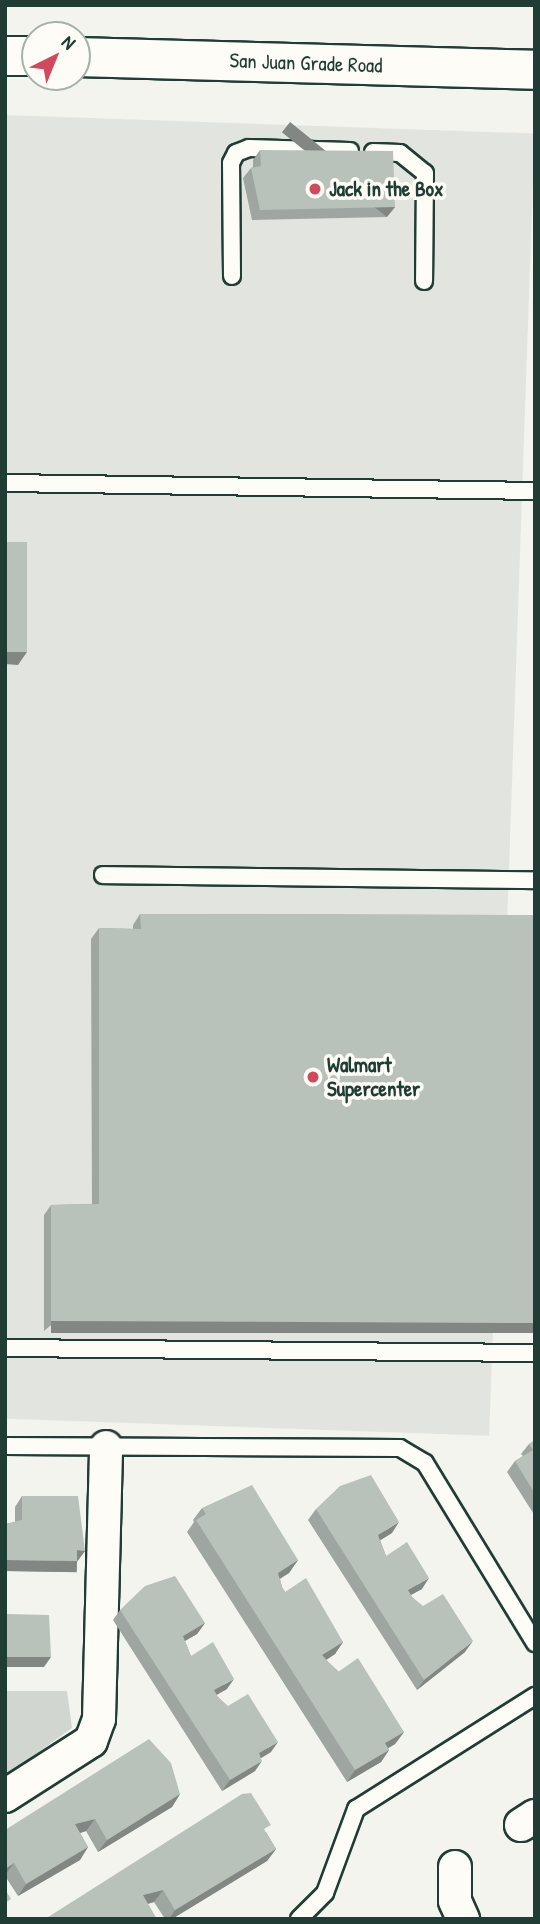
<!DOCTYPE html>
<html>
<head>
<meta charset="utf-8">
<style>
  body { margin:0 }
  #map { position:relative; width:540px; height:1924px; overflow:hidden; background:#f4f4ef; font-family:"Patrick Hand",sans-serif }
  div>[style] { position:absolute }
  .built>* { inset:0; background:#e2e5df; transform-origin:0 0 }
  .green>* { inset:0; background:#d1d6d1 }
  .roads { filter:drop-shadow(2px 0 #1f3d34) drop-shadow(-2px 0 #1f3d34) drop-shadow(0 2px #1f3d34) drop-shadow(0 -2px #1f3d34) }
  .lane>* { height:16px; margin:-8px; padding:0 8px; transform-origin:8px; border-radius:8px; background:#fdfcf7 }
  .street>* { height:32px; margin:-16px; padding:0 16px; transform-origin:16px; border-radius:16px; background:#fdfcf7 }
  .secondary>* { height:38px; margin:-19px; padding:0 19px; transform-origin:19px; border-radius:19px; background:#fdfcf7 }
  .wall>* { inset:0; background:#9fa6a1 }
  .shaded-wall>* { inset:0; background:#828783; transform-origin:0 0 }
  .building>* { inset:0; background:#b9c1bb; transform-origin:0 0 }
  .dots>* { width:19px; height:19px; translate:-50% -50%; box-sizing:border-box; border:4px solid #fdfcf7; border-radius:50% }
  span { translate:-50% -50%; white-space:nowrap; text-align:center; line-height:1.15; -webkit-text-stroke:7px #fdfcf7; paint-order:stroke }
  .street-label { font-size:21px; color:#1f3d34 }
  .poi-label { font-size:21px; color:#1f3d34; font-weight:700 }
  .left { translate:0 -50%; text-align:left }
  .frame { position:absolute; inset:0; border:7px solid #1f3d34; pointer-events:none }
  .north { position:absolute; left:21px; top:21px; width:70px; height:70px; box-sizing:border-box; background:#fdfcf7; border:2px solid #a4b0a9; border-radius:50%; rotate:43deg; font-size:19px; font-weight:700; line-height:28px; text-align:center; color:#1f3d34 }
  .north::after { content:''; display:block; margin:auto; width:24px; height:32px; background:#d1495b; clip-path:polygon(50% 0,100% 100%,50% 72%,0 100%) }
</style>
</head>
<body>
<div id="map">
  <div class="built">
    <div style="left:5px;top:115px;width:530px;height:1303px;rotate:2deg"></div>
  </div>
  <div class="green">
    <div style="clip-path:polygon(5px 1691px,67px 1691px,72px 1728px,5px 1776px)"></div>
  </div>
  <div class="roads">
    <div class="lane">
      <div style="left:373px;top:152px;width:27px;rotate:2deg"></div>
      <div style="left:400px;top:153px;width:32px;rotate:39deg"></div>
      <div style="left:425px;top:173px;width:108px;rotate:90.5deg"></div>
      <div style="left:232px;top:276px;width:113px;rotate:-90.5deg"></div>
      <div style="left:231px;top:163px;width:11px;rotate:-63deg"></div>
      <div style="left:236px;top:153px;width:14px;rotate:-21deg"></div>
      <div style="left:249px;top:148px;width:101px;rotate:1.7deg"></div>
      <div style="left:5px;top:483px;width:530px;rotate:0.86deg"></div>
      <div style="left:103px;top:875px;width:432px;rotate:0.7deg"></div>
      <div style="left:5px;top:1348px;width:530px;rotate:0.54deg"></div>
      <div style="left:5px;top:1446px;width:395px;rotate:0.3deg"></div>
      <div style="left:400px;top:1448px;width:29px;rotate:31deg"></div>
      <div style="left:425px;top:1463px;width:211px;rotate:58.6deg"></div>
      <div style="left:299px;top:1919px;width:37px;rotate:-45deg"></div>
      <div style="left:325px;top:1893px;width:90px;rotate:-69.7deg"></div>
      <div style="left:356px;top:1809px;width:212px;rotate:-32.3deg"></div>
    </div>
    <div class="street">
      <div style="left:5px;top:1796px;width:102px;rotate:-32.6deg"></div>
      <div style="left:91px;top:1741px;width:23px;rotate:-70deg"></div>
      <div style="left:99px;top:1719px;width:272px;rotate:-88.5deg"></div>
      <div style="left:521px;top:1825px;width:17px;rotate:-33deg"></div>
      <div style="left:455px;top:1867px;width:34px;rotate:90deg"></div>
      <div style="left:455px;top:1901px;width:20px;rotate:66deg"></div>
    </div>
    <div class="secondary">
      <div style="left:5px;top:56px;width:30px"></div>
      <div style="left:77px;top:57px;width:458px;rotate:1.6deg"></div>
    </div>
  </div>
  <div class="wall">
    <div style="clip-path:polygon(260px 150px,395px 207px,387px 217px,252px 220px,243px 178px,251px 168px,253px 167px,253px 160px)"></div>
    <div style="clip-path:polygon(140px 914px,535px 915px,44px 1331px,44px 1215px,51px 1205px,92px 1204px,91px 939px,99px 928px,133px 929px,133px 925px)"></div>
    <div style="clip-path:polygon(535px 1440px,535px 1516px,507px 1472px,515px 1461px,523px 1456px,521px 1454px,529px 1444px)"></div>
    <div style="clip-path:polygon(22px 1496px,85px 1551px,70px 1572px,5px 1571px,5px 1524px,15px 1522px,15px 1507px)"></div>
    <div style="clip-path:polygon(202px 1508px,298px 1560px,289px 1573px,280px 1579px,282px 1587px,285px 1592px,343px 1642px,335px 1654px,326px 1660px,404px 1732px,395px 1744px,388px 1748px,389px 1750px,381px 1762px,347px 1782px,187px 1532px,194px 1522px,193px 1520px)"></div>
    <div style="clip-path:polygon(316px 1509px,392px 1533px,380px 1540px,386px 1556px,422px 1589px,411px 1595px,412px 1597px,465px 1652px,417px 1690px,308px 1520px)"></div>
    <div style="clip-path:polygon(120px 1610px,205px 1623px,197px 1634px,185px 1641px,191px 1656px,227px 1689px,216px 1695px,218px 1697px,271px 1752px,261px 1758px,255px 1771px,222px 1791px,113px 1620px)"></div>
    <div style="clip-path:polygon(180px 1794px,172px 1807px,98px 1852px,86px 1831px,80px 1833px,88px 1847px,80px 1860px,18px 1896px,5px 1876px,5px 1830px)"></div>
    <div style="clip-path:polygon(266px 1832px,276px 1849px,267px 1861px,172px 1919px,165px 1919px,154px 1902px,148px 1904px,156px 1918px,155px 1919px,45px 1919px)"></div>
  </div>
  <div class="shaded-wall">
    <div style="left:395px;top:207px;width:13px;height:135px;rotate:129deg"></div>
    <div style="clip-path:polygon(5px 652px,27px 652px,18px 665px,5px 664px)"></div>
    <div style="left:51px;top:1321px;width:484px;height:12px"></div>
    <div style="clip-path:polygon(399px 1522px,392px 1533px,371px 1546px,378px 1535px)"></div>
    <div style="clip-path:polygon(77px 1550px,85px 1551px,77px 1561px)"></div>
    <div style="left:5px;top:1560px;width:72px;height:11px;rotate:1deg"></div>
    <div style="clip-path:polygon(298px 1560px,289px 1573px,269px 1585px,278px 1573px)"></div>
    <div style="clip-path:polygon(429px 1578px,422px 1589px,401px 1600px,408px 1590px)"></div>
    <div style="clip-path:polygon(205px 1623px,197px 1634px,176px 1646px,183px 1636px)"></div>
    <div style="clip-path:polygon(473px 1641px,465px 1652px,417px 1690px,424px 1680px)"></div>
    <div style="clip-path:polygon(343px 1642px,335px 1654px,314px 1668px,322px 1655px)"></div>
    <div style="clip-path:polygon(7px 1657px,51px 1657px,44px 1667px,5px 1667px)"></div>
    <div style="clip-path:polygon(234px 1679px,227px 1689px,206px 1701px,214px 1690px)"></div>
    <div style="clip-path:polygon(404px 1732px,395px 1744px,377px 1755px,385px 1743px)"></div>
    <div style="clip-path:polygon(278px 1742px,271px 1752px,251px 1764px,259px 1753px)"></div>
    <div style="clip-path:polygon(389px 1750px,381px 1762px,347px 1782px,355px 1770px)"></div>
    <div style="clip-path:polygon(262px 1761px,255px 1771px,222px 1791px,230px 1780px)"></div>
    <div style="clip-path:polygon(180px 1794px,172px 1807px,98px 1852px,107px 1840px)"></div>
    <div style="clip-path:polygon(95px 1819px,86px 1831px,67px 1837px,75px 1824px)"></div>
    <div style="clip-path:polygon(88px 1847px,80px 1860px,18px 1896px,26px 1884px)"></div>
    <div style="clip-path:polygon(276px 1849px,267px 1861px,172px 1919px,169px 1919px,175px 1910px)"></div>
    <div style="clip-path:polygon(14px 1863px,5px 1875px,5px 1869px)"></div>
    <div style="clip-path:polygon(163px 1890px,154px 1902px,135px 1907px,143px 1895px)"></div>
  </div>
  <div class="building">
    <div style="clip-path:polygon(260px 150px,393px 151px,395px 207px,260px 210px,251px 168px,261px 166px)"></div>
    <div style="left:5px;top:542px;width:22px;height:110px"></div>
    <div style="clip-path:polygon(140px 914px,535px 915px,535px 1323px,51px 1321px,51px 1205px,99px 1204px,99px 928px,141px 929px)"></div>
    <div style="clip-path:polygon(535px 1440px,535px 1494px,515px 1461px,533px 1450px,529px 1444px)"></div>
    <div style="clip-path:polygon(371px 1475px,399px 1522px,378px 1535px,386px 1556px,407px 1542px,429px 1578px,408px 1590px,412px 1597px,423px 1606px,443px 1594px,473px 1641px,424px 1680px,316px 1509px,340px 1486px)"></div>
    <div style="clip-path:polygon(252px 1485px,298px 1560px,278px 1573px,282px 1587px,285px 1592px,306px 1578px,343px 1642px,322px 1655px,338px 1672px,358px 1658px,404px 1732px,385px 1743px,389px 1750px,355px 1770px,196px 1520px,206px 1514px,202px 1508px)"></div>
    <div style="clip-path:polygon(22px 1496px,78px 1496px,85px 1551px,77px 1550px,77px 1561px,5px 1560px,5px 1524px,22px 1520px)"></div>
    <div style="clip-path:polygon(175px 1576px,205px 1623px,183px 1636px,191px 1656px,213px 1642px,234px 1679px,214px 1690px,218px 1697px,228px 1706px,248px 1694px,278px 1742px,259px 1753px,262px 1761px,230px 1780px,120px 1610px,145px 1586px)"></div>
    <div style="clip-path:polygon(5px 1602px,7px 1602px,7px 1614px,49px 1615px,51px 1657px,7px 1657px,7px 1669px,5px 1669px)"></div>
    <div style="clip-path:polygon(149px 1739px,171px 1763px,180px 1794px,107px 1840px,95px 1819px,75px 1824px,88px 1847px,26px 1884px,14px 1863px,5px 1869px,5px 1830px)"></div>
    <div style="clip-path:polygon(251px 1793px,271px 1825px,264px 1829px,276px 1849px,175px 1910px,163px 1890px,143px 1895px,156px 1918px,154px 1919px,45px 1919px,242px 1794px)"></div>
    <div style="clip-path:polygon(5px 1889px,11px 1899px,5px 1903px)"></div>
  </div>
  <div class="dots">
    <div style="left:315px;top:189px;background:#d1495b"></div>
    <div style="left:313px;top:1077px;background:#d1495b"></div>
  </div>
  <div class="street-label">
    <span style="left:306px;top:63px;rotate:2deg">San Juan Grade Road</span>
  </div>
  <div class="poi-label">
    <span class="left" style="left:329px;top:189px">Jack in the Box</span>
    <span class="left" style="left:327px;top:1077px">Walmart<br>Supercenter</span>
  </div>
  <div class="frame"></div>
  <div class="north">N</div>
</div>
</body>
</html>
